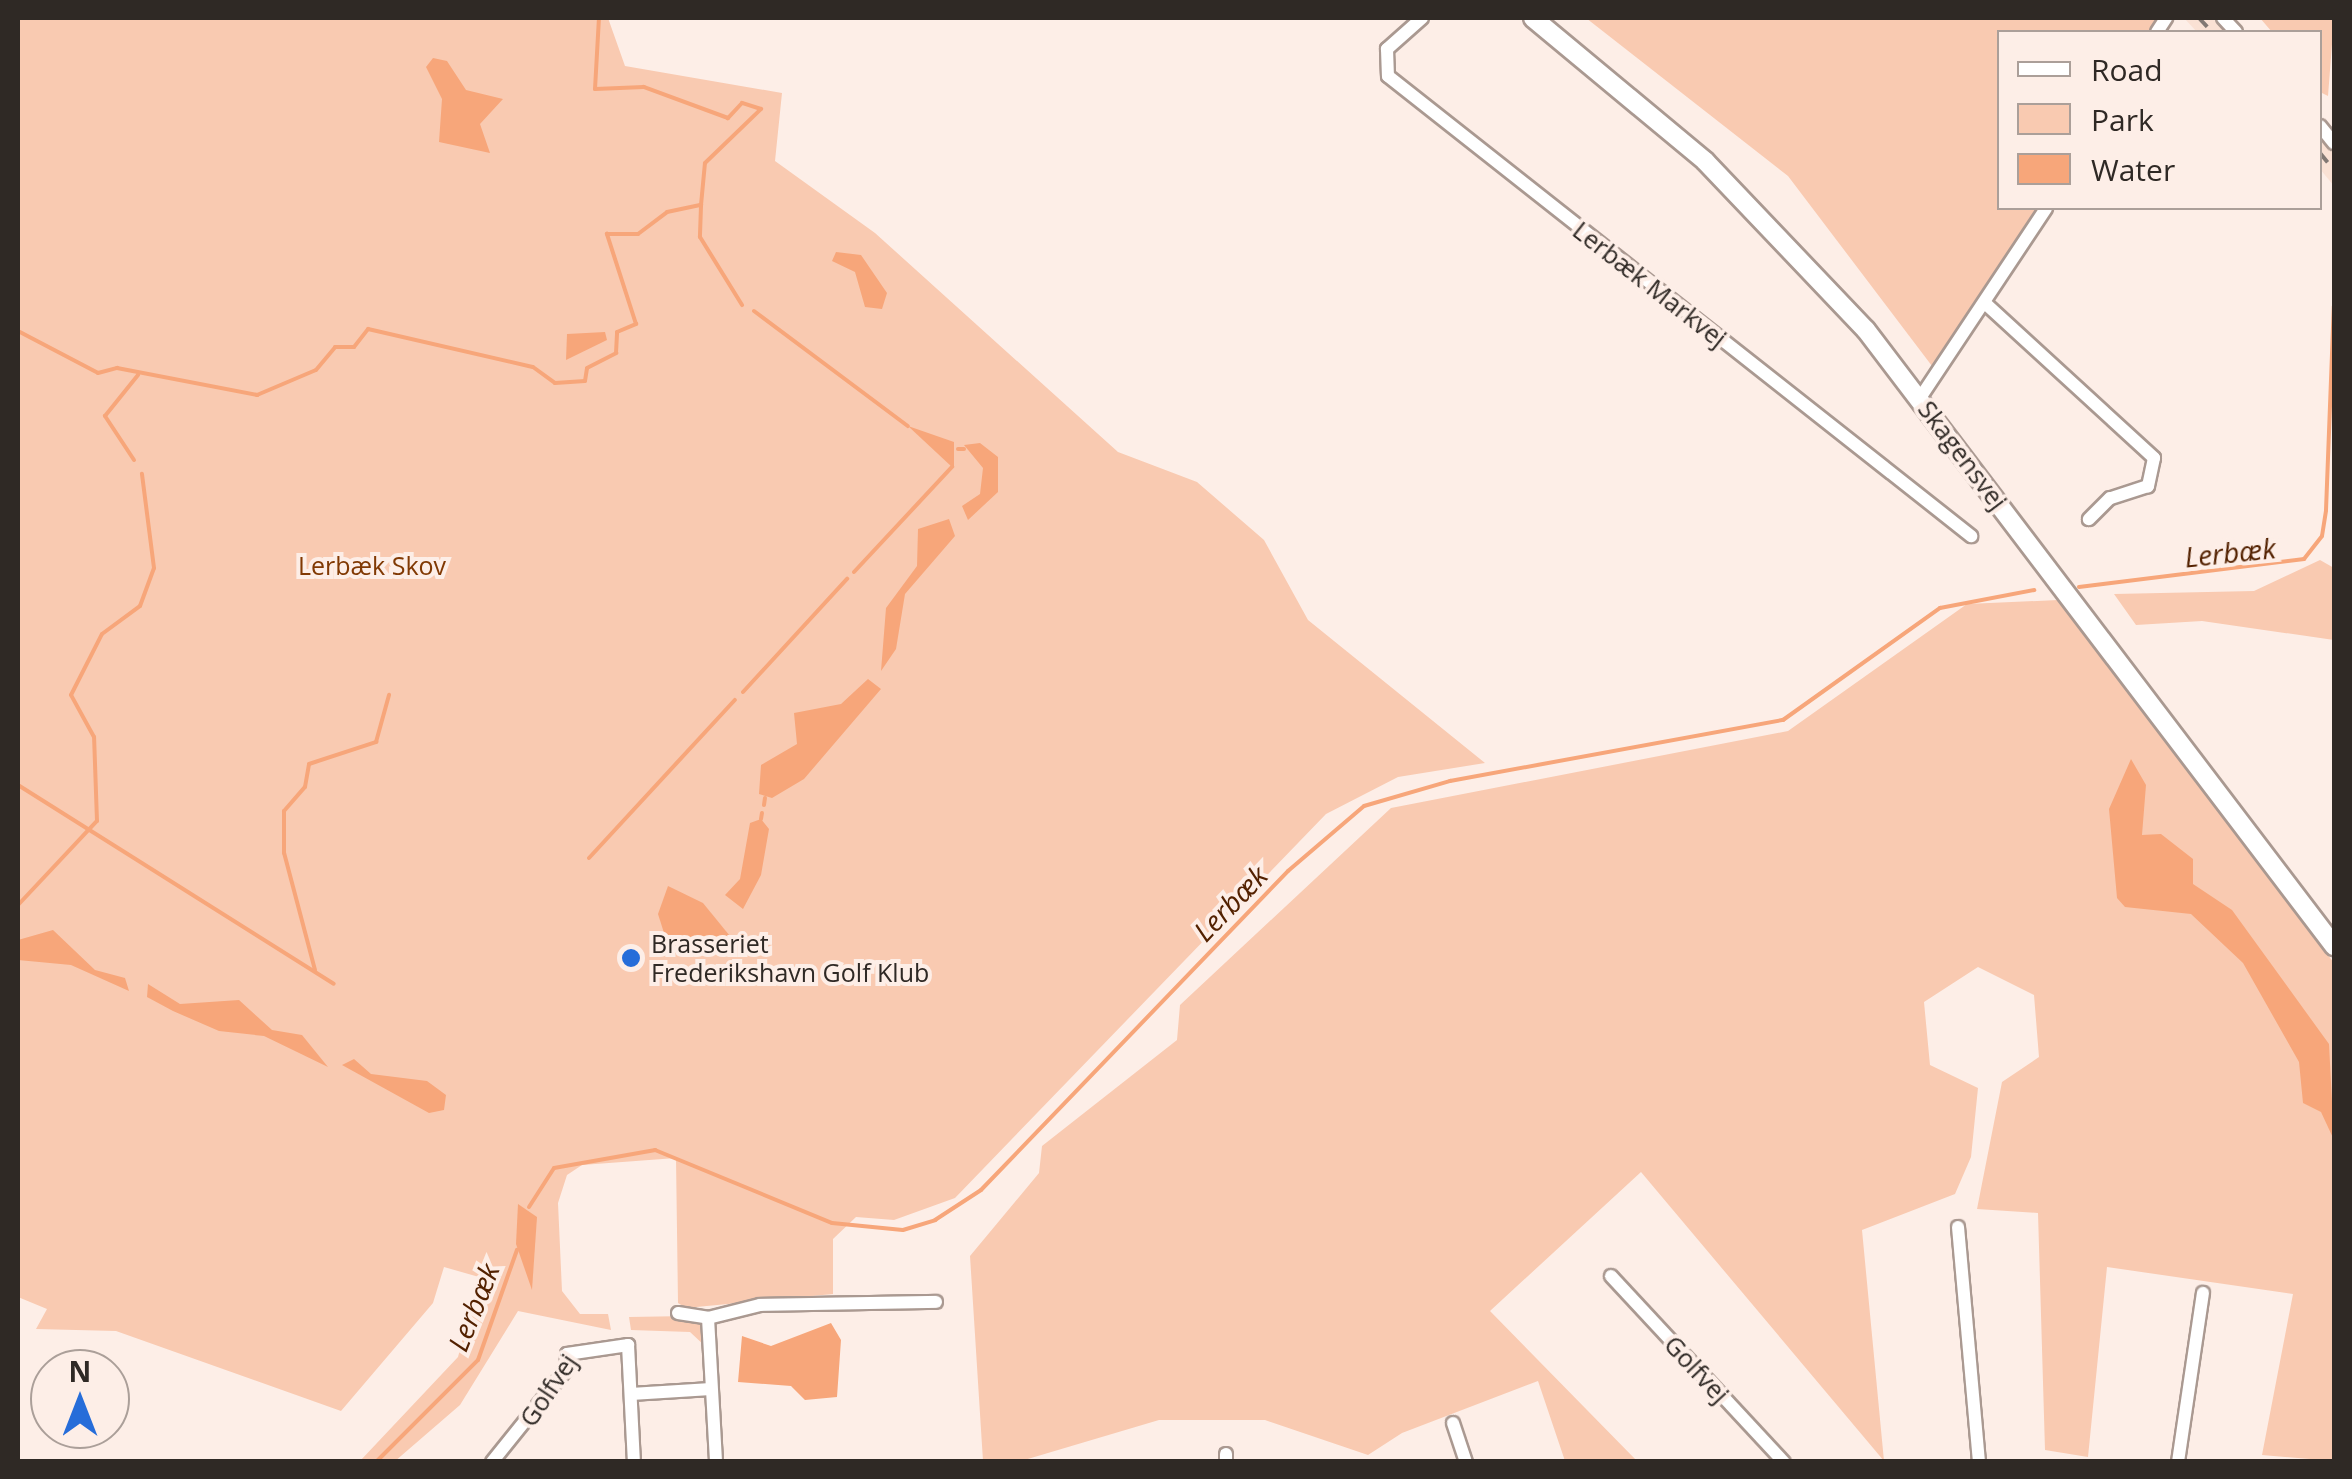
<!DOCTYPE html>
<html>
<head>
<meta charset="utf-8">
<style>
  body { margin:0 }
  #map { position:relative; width:2352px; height:1479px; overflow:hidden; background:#fdeee7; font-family:"Open Sans",sans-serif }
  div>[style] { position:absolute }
  .built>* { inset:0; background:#fae1d4 }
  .green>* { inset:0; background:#f9cab1 }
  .water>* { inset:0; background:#f7a67a }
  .stream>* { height:4px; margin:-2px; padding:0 2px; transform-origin:2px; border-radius:2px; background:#f7a67a }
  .roads { filter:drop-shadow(2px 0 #aa9991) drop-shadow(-2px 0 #aa9991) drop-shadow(0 2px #aa9991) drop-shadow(0 -2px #aa9991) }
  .minor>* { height:12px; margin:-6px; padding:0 6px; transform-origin:6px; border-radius:6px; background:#fff }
  .major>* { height:18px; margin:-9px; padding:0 9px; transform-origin:9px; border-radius:9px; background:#fff }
  .rail>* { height:4px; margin-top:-2px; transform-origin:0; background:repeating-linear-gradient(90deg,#827873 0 12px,transparent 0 24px) }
  .dots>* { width:28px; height:28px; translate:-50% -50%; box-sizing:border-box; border:5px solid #fdeee7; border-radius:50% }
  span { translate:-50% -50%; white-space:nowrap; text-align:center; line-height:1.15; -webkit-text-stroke:8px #fdeee7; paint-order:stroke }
  .street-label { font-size:25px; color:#2f2925 }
  .park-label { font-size:25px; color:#813903 }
  .poi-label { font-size:25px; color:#2f2925 }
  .left { translate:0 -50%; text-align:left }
  .water-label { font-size:28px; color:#532100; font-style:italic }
  .frame { position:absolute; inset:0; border:20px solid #2f2925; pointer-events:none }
  .legend { position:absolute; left:1997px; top:30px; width:325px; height:180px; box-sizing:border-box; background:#fdeee7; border:2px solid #ab9f99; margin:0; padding:12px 18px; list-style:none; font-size:30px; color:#2f2925 }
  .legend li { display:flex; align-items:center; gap:20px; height:50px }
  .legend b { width:50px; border:2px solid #ab9f99 }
  .north { position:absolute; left:30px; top:1349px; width:100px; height:100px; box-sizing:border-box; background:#fdeee7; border:2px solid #ab9f99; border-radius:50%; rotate:0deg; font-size:28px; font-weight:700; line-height:40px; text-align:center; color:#2f2925 }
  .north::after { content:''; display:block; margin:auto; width:35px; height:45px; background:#266dd9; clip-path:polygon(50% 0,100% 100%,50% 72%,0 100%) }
</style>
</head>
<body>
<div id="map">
  <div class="built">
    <div style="clip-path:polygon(2184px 18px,2217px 18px,2230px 32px,2197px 32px)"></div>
    <div style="clip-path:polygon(2320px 133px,2334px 150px,2334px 186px,2320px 169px)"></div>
  </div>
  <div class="green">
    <div style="clip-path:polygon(18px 18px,608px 18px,625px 66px,782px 93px,775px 161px,875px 233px,1118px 452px,1197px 482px,1264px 540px,1308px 620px,1485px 763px,1398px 777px,1326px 814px,955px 1198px,894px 1220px,856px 1217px,833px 1239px,833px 1294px,686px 1308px,678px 1303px,676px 1158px,582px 1165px,567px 1175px,558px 1203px,562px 1291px,580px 1314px,608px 1314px,611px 1330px,518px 1311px,460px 1405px,394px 1462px,360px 1461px,458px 1357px,479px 1277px,444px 1267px,433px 1303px,341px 1411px,116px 1331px,36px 1329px,47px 1309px,18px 1297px)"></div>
    <div style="clip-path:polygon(1586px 18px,2160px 18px,2151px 32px,2000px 32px,2000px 208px,2039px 208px,1932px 366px,1788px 176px)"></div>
    <div style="clip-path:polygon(2260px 18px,2334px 18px,2328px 96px,2320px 92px,2320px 32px,2272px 32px)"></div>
    <div style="clip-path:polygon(2320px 560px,2334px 568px,2334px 640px,2202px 621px,2136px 625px,2114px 594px,2254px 591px)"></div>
    <div style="clip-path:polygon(2058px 600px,2334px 963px,2334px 1461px,2262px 1455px,2293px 1294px,2107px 1267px,2088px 1457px,2045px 1450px,2038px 1213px,1977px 1209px,2002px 1082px,2039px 1057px,2034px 995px,1978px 967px,1924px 1002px,1930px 1065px,1978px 1088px,1971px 1157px,1955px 1194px,1862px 1230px,1884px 1461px,1641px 1172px,1490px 1311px,1637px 1461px,1565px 1461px,1538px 1381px,1402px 1433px,1368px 1455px,1265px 1420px,1159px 1420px,1021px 1461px,983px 1461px,970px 1256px,1039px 1173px,1042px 1146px,1177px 1040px,1180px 1005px,1391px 808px,1788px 731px,1967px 604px)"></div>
    <div style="clip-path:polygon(688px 1316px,702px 1326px,705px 1346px,690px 1332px,631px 1330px,629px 1317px)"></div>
  </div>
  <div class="water">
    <div style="clip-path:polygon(433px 58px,447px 61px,466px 90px,503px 99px,480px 124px,490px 153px,439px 142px,442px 99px,426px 67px)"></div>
    <div style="clip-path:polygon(836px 252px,861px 255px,887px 293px,882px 309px,865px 307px,855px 272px,832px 261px)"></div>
    <div style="clip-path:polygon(567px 334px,605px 332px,607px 340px,566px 360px)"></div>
    <div style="clip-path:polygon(908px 426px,954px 442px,954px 466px,952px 467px)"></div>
    <div style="clip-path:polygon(980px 443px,998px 457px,998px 492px,968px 520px,962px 506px,980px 494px,983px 468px,964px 445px)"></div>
    <div style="clip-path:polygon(949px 519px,955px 536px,905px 594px,896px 649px,881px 671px,886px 608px,917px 566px,918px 529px)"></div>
    <div style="clip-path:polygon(868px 679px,881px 689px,804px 779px,772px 798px,759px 794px,761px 765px,797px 744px,794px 713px,841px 704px)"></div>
    <div style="clip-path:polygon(2131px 759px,2146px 785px,2142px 835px,2161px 834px,2193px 859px,2193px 884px,2232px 910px,2329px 1044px,2334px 1140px,2321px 1112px,2303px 1103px,2299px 1062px,2243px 963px,2191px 914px,2125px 907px,2117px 898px,2109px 809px)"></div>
    <div style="clip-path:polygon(761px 819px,769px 829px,761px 875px,743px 909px,725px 895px,740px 879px,750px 823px)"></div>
    <div style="clip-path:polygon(668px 886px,703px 903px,734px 941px,671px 955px,658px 914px)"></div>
    <div style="clip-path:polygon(53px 930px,95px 970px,125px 978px,129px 991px,71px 965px,18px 960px,18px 940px)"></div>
    <div style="clip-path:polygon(148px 984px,180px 1004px,239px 1000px,272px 1030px,302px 1035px,328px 1067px,264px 1036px,219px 1031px,173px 1011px,147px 997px)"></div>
    <div style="clip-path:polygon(354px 1059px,371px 1074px,427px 1081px,446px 1095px,444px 1110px,429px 1113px,342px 1065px)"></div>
    <div style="clip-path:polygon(518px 1204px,537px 1217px,532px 1290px,516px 1244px)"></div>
    <div style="clip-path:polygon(831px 1323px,841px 1340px,837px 1397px,805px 1400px,791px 1386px,738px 1382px,742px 1336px,771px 1346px)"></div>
  </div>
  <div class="stream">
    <div style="left:701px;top:206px;width:31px;rotate:92deg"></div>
    <div style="left:700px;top:237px;width:80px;rotate:58.3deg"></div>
    <div style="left:754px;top:311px;width:192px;rotate:36.8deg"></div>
    <div style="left:18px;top:331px;width:90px;rotate:27.7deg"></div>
    <div style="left:98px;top:373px;width:20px;rotate:-15deg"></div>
    <div style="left:117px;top:368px;width:143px;rotate:10.9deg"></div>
    <div style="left:257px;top:395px;width:64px;rotate:-23deg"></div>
    <div style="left:316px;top:370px;width:30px;rotate:-50deg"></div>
    <div style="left:335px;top:347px;width:19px"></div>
    <div style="left:354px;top:347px;width:23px;rotate:-52deg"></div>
    <div style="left:368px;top:329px;width:169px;rotate:13deg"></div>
    <div style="left:533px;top:367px;width:27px;rotate:36deg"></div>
    <div style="left:555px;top:383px;width:30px;rotate:-4deg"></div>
    <div style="left:585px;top:381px;width:13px;rotate:-81deg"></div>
    <div style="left:587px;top:368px;width:33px;rotate:-27deg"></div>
    <div style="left:616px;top:353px;width:21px;rotate:-87deg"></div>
    <div style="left:617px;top:332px;width:21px;rotate:-23deg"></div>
    <div style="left:636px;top:324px;width:95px;rotate:-107.9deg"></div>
    <div style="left:607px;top:234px;width:31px"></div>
    <div style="left:638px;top:234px;width:36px;rotate:-37deg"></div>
    <div style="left:667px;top:212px;width:35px;rotate:-12deg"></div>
    <div style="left:701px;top:205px;width:42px;rotate:-84.6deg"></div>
    <div style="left:705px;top:163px;width:78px;rotate:-44deg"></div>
    <div style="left:761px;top:109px;width:20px;rotate:-162deg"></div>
    <div style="left:742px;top:103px;width:21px;rotate:133deg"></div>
    <div style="left:728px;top:118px;width:90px;rotate:-159.7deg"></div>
    <div style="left:644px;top:87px;width:49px;rotate:177.7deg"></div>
    <div style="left:595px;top:89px;width:71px;rotate:-86.8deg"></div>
    <div style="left:958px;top:449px;width:6px"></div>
    <div style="left:134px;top:460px;width:53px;rotate:-123.4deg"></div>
    <div style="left:105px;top:416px;width:53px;rotate:-51.2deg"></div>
    <div style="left:854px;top:572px;width:144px;rotate:-47deg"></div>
    <div style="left:2079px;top:587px;width:227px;rotate:-7.1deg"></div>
    <div style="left:2304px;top:559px;width:29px;rotate:-52deg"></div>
    <div style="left:2322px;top:536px;width:26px;rotate:-81deg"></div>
    <div style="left:2326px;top:510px;width:204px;rotate:-87.8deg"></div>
    <div style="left:743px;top:692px;width:154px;rotate:-47.4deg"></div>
    <div style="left:18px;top:785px;width:373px;rotate:32.2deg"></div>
    <div style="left:764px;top:805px;width:7px;rotate:-82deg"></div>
    <div style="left:761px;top:819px;width:6px;rotate:-81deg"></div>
    <div style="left:589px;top:858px;width:215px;rotate:-47.3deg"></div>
    <div style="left:18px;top:905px;width:115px;rotate:-46.8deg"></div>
    <div style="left:97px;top:821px;width:84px;rotate:-92deg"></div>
    <div style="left:94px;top:737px;width:48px;rotate:-118.7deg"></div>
    <div style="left:71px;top:695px;width:68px;rotate:-63.1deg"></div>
    <div style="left:102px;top:634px;width:47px;rotate:-36.4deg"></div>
    <div style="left:140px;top:606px;width:40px;rotate:-69.8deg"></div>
    <div style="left:154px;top:568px;width:95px;rotate:-97.3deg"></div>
    <div style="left:315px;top:970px;width:121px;rotate:-104.8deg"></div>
    <div style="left:284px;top:853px;width:42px;rotate:-90deg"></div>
    <div style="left:284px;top:811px;width:32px;rotate:-49deg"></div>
    <div style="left:305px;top:787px;width:23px;rotate:-80deg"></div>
    <div style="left:309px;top:764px;width:71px;rotate:-18.2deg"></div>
    <div style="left:376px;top:742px;width:49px;rotate:-74.5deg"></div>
    <div style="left:529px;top:1207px;width:46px;rotate:-57.3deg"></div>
    <div style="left:554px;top:1168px;width:103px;rotate:-10.1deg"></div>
    <div style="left:655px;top:1150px;width:191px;rotate:22.4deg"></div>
    <div style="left:832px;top:1223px;width:71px;rotate:5.6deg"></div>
    <div style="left:903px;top:1230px;width:34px;rotate:-17deg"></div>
    <div style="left:935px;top:1220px;width:55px;rotate:-33.1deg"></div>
    <div style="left:981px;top:1190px;width:443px;rotate:-46.1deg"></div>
    <div style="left:1288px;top:871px;width:100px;rotate:-40.5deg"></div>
    <div style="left:1364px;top:806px;width:90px;rotate:-16.2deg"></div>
    <div style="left:1450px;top:781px;width:339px;rotate:-10.4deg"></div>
    <div style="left:1783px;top:720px;width:193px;rotate:-35.5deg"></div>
    <div style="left:1940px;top:608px;width:96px;rotate:-10.8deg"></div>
    <div style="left:376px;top:1462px;width:144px;rotate:-45deg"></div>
    <div style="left:478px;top:1360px;width:117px;rotate:-70.5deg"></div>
  </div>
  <div class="roads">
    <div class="minor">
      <div style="left:1422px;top:18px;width:47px;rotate:138.5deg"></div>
      <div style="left:1387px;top:49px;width:27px;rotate:88deg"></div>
      <div style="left:1388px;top:76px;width:743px;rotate:38.27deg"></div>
      <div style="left:2223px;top:18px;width:19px;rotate:47deg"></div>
      <div style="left:2157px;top:32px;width:17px;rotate:-57deg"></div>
      <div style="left:2320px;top:126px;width:22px;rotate:51deg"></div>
      <div style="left:1986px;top:304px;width:228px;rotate:42.5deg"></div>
      <div style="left:2154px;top:458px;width:29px;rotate:102deg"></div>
      <div style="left:2148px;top:486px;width:40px;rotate:162deg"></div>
      <div style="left:2110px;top:498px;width:30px;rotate:135deg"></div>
      <div style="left:1920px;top:398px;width:228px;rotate:-56.4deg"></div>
      <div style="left:1958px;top:1227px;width:236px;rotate:84.9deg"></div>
      <div style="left:1611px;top:1276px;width:254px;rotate:47.1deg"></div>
      <div style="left:678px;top:1313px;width:30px;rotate:9deg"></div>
      <div style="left:708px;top:1318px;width:144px;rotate:86.8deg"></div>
      <div style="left:708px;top:1318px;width:54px;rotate:-14deg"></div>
      <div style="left:760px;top:1305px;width:176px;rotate:-1deg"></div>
      <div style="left:631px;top:1394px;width:80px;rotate:-3.6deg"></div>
      <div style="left:1453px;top:1423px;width:41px;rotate:71.6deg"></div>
      <div style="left:1226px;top:1454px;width:8px;rotate:90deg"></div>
      <div style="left:492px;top:1462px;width:118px;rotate:-51.2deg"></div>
      <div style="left:566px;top:1370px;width:16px;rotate:-86deg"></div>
      <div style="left:567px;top:1354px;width:62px;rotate:-8.4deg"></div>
      <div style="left:628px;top:1345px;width:117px;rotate:87.1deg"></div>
      <div style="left:2178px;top:1462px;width:171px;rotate:-81.6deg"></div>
    </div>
    <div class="major">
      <div style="left:1533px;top:18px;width:224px;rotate:39.7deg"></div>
      <div style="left:1705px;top:161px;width:233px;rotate:46.4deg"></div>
      <div style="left:1866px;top:330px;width:774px;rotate:52.77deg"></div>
    </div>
  </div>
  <div class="rail">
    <div style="left:2199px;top:18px;width:19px;rotate:47deg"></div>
    <div style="left:2320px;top:153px;width:22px;rotate:51deg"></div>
  </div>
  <div class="dots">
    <div style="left:631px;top:958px;background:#266dd9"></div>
  </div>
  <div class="street-label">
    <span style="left:1650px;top:284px;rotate:38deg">Lerbæk Markvej</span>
    <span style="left:1963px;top:455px;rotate:53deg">Skagensvej</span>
    <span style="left:1697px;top:1369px;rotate:47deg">Golfvej</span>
    <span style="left:548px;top:1390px;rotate:-56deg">Golfvej</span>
  </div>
  <div class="park-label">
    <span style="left:372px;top:565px">Lerbæk Skov</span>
  </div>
  <div class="poi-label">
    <span class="left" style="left:651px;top:958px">Brasseriet<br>Frederikshavn Golf Klub</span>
  </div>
  <div class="water-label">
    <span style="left:2230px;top:552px;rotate:-6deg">Lerbæk</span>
    <span style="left:1230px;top:903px;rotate:-46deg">Lerbæk</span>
    <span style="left:473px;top:1307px;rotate:-68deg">Lerbæk</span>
  </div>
  <div class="frame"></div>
  <ul class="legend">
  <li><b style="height:12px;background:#fff"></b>Road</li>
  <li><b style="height:28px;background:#f9cab1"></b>Park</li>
  <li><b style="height:28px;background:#f7a67a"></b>Water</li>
  </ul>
  <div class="north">N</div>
</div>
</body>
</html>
